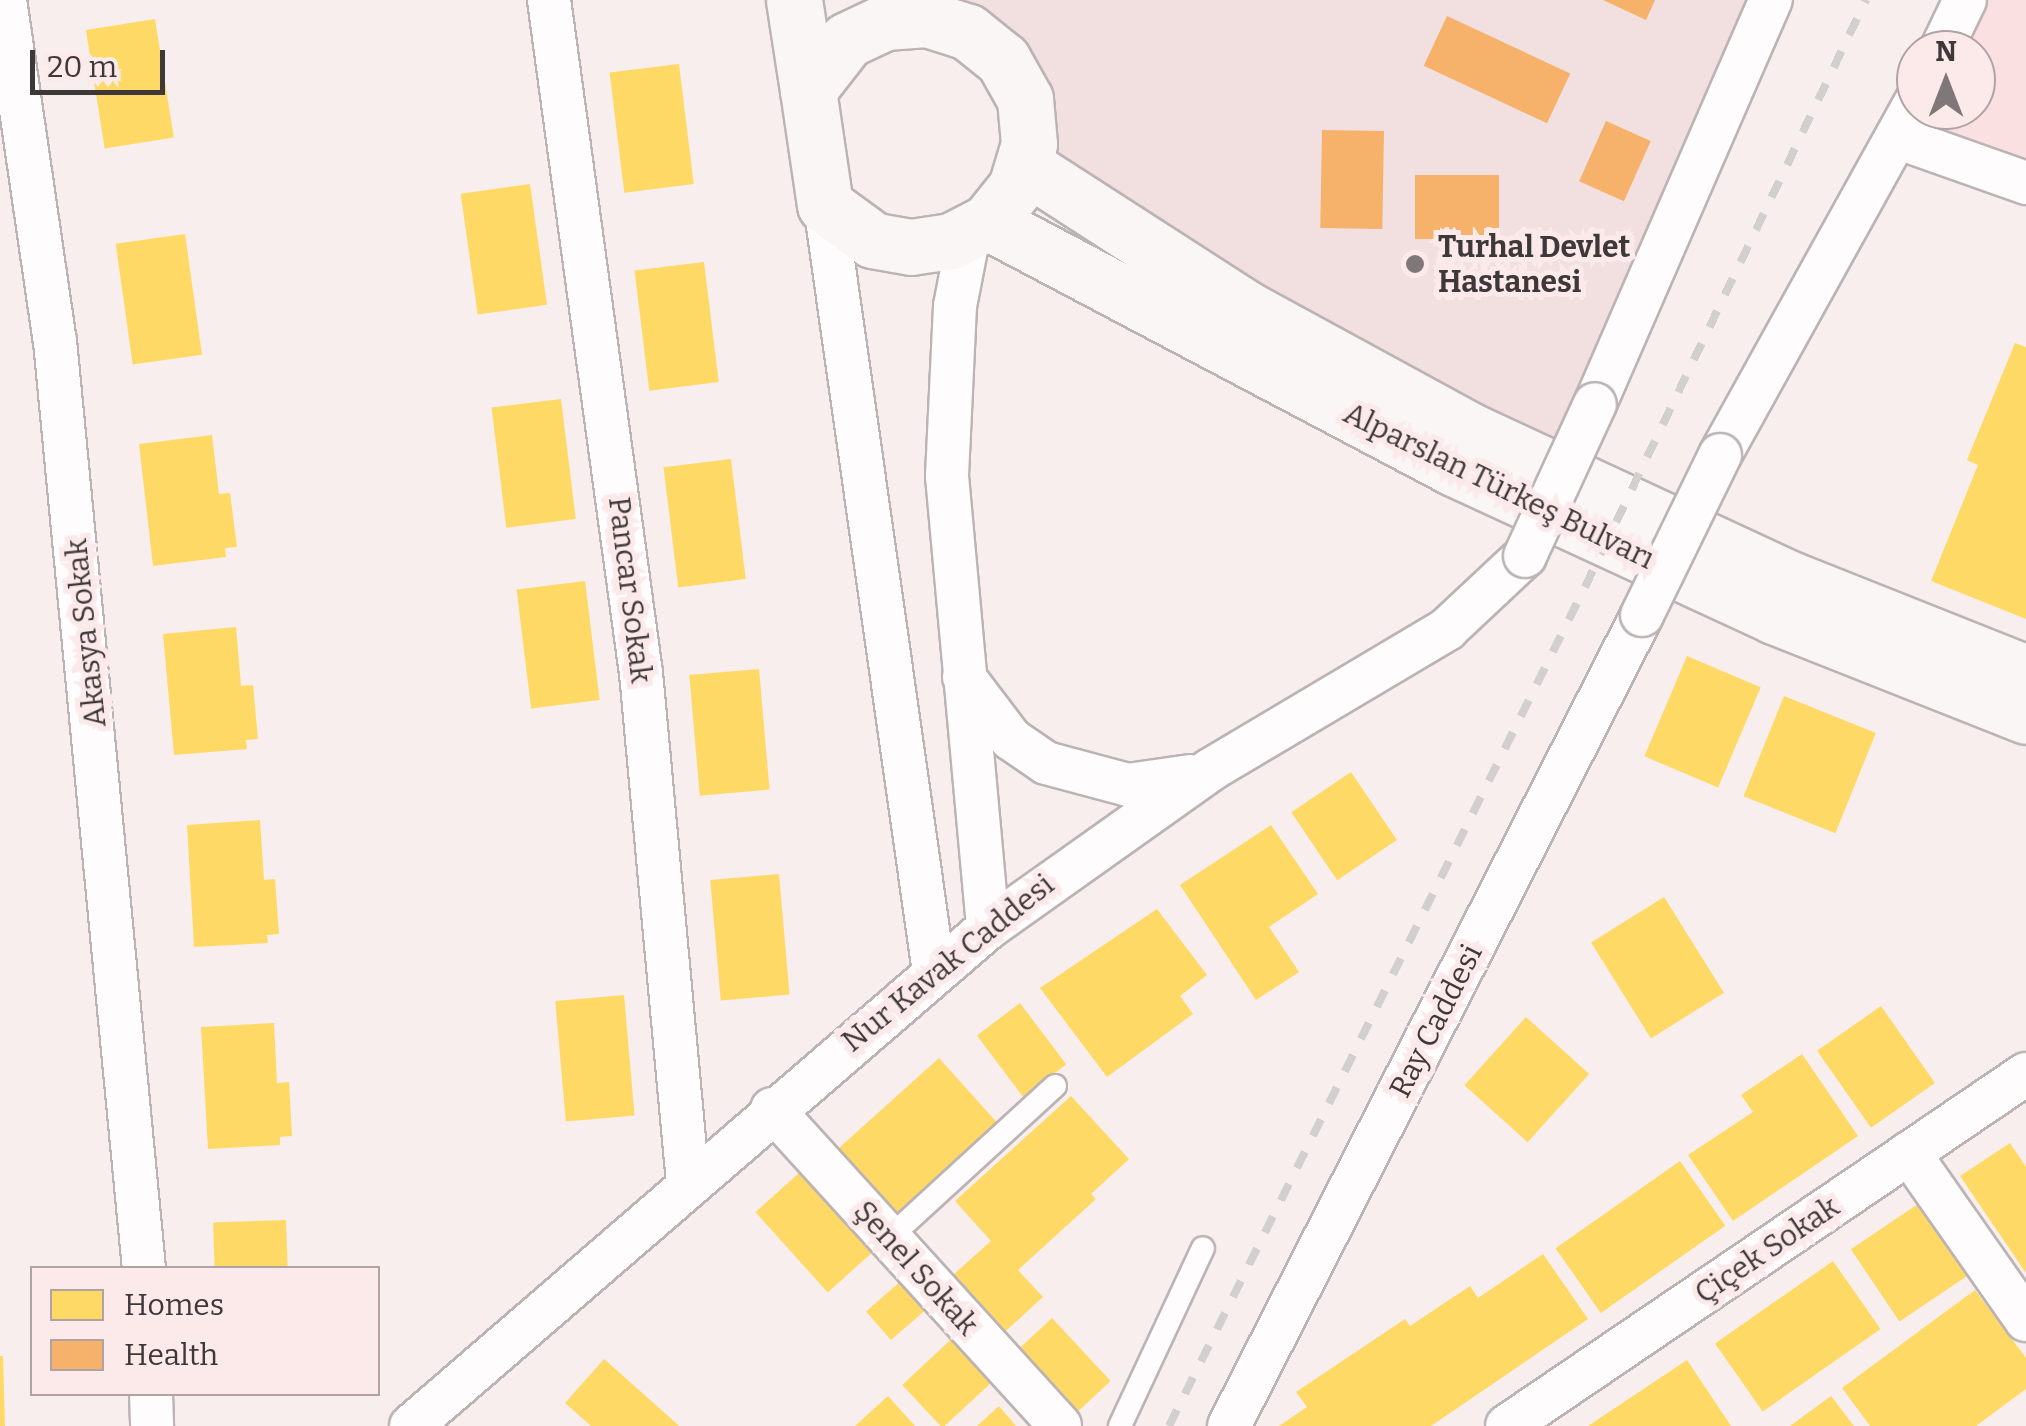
<!DOCTYPE html>
<html>
<head>
<meta charset="utf-8">
<style>
  body { margin:0 }
  #map { position:relative; width:2026px; height:1426px; overflow:hidden; background:#f8eeee; font-family:Bitter,serif }
  div>[style] { position:absolute }
  .built>* { inset:0; background:#f2dfe0 }
  .green>* { inset:0; background:#fbe0e2 }
  .homes>* { inset:0; background:#ffd966; transform-origin:0 0 }
  .health>* { inset:0; background:#f6b26b; transform-origin:0 0 }
  .roads { filter:drop-shadow(2px 0 #bbb3b4) drop-shadow(-2px 0 #bbb3b4) drop-shadow(0 2px #bbb3b4) drop-shadow(0 -2px #bbb3b4) }
  .lane>* { height:22px; margin:-11px; padding:0 11px; transform-origin:11px; border-radius:11px; background:#fefcfc }
  .street>* { height:42px; margin:-21px; padding:0 21px; transform-origin:21px; border-radius:21px; background:#fefcfc }
  .secondary>* { height:55px; margin:-27.5px; padding:0 27.5px; transform-origin:27.5px; border-radius:27.5px; background:#faf6f6 }
  .rail>* { height:8px; margin-top:-4px; transform-origin:0; background:repeating-linear-gradient(90deg,#d2cfcf 0 18px,transparent 0 36px) }
  .bridges { filter:drop-shadow(2px 0 #bbb3b4) drop-shadow(-2px 0 #bbb3b4) drop-shadow(0 2px #bbb3b4) drop-shadow(0 -2px #bbb3b4) }
  .street-bridge>* { height:42px; margin:-21px; padding:0 21px; transform-origin:21px; border-radius:21px; background:#fefcfc }
  .dots>* { width:28px; height:28px; translate:-50% -50%; box-sizing:border-box; border:5px solid #fceaeb; border-radius:50% }
  span { translate:-50% -50%; white-space:nowrap; text-align:center; line-height:1.15; -webkit-text-stroke:10px #fceaeb; paint-order:stroke }
  .poi-label { font-size:30px; color:#3f3839; font-weight:700 }
  .left { translate:0 -50%; text-align:left }
  .street-label { font-size:30px; color:#3f3839 }
  .legend { position:absolute; left:30px; top:1266px; width:350px; height:130px; box-sizing:border-box; background:#fceaeb; border:2px solid #b0a3a4; margin:0; padding:12px 18px; list-style:none; font-size:30px; color:#3f3839 }
  .legend li { display:flex; align-items:center; gap:20px; height:50px }
  .legend b { width:50px; border:2px solid #b0a3a4 }
  .north { position:absolute; left:1896px; top:30px; width:100px; height:100px; box-sizing:border-box; background:#fceaeb; border:2px solid #b0a3a4; border-radius:50%; rotate:0deg; font-size:28px; font-weight:700; line-height:40px; text-align:center; color:#3f3839 }
  .north::after { content:''; display:block; margin:auto; width:35px; height:45px; background:#807878; clip-path:polygon(50% 0,100% 100%,50% 72%,0 100%) }
  .scale { position:absolute; left:30px; top:50px; width:135px; height:45px; box-sizing:border-box; border:5px solid #3f3839; border-top:0; padding-left:12px; font-size:30px; line-height:35px; white-space:nowrap; color:#3f3839; -webkit-text-stroke:8px #fceaeb; paint-order:stroke }
</style>
</head>
<body>
<div id="map">
  <div class="built">
    <div style="clip-path:polygon(955px 0,1771px 0,1565px 474px,1025px 166px)"></div>
  </div>
  <div class="green">
    <div style="clip-path:polygon(1965px 0,2026px 0,2026px 183px,1899px 138px,1916px 110px,1976px 110px,1976px 50px,1941px 50px)"></div>
  </div>
  <div class="homes">
    <div style="left:155px;top:19px;width:120px;height:70px;rotate:81deg"></div>
    <div style="left:679px;top:64px;width:121px;height:70px;rotate:83deg"></div>
    <div style="left:530px;top:184px;width:122px;height:70px;rotate:82deg"></div>
    <div style="left:185px;top:234px;width:122px;height:70px;rotate:82deg"></div>
    <div style="left:704px;top:262px;width:121px;height:70px;rotate:83deg"></div>
    <div style="clip-path:polygon(2015px 343px,2026px 347px,2026px 619px,1931px 581px,1978px 465px,1967px 460px)"></div>
    <div style="left:561px;top:399px;width:121px;height:70px;rotate:83deg"></div>
    <div style="clip-path:polygon(212px 435px,219px 494px,230px 493px,237px 547px,225px 548px,226px 557px,153px 566px,139px 444px)"></div>
    <div style="left:731px;top:459px;width:121px;height:68px;rotate:83deg"></div>
    <div style="left:585px;top:581px;width:120px;height:69px;rotate:83deg"></div>
    <div style="clip-path:polygon(236px 627px,241px 686px,253px 685px,258px 739px,246px 740px,247px 749px,174px 755px,163px 634px)"></div>
    <div style="left:1687px;top:656px;width:80px;height:109px;rotate:23deg"></div>
    <div style="left:759px;top:669px;width:121px;height:70px;rotate:85deg"></div>
    <div style="left:1784px;top:696px;width:99px;height:108px;rotate:22deg"></div>
    <div style="left:1351px;top:772px;width:82px;height:72px;rotate:56deg"></div>
    <div style="clip-path:polygon(260px 820px,264px 880px,275px 879px,279px 934px,267px 935px,268px 943px,194px 947px,187px 825px)"></div>
    <div style="clip-path:polygon(1271px 825px,1318px 894px,1269px 927px,1299px 972px,1256px 1000px,1180px 885px)"></div>
    <div style="left:779px;top:874px;width:121px;height:69px;rotate:85deg"></div>
    <div style="left:1664px;top:897px;width:113px;height:86px;rotate:58deg"></div>
    <div style="clip-path:polygon(1157px 909px,1207px 975px,1180px 996px,1193px 1014px,1107px 1077px,1040px 988px)"></div>
    <div style="left:624px;top:995px;width:121px;height:69px;rotate:85deg"></div>
    <div style="left:1020px;top:1003px;width:77px;height:54px;rotate:53deg"></div>
    <div style="left:1881px;top:1006px;width:94px;height:78px;rotate:55deg"></div>
    <div style="left:1526px;top:1017px;width:85px;height:92px;rotate:42deg"></div>
    <div style="clip-path:polygon(274px 1023px,277px 1083px,289px 1082px,292px 1136px,280px 1137px,280px 1145px,208px 1149px,201px 1027px)"></div>
    <div style="clip-path:polygon(1802px 1054px,1858px 1136px,1733px 1221px,1688px 1155px,1753px 1112px,1741px 1095px)"></div>
    <div style="left:939px;top:1058px;width:89px;height:148px;rotate:48deg"></div>
    <div style="clip-path:polygon(1071px 1096px,1129px 1159px,1091px 1194px,1096px 1199px,1018px 1270px,1043px 1297px,996px 1340px,944px 1283px,991px 1241px,955px 1201px)"></div>
    <div style="clip-path:polygon(2010px 1143px,2026px 1167px,2026px 1273px,1960px 1176px)"></div>
    <div style="left:1680px;top:1161px;width:79px;height:152px;rotate:55deg"></div>
    <div style="left:809px;top:1164px;width:108px;height:72px;rotate:48deg"></div>
    <div style="left:1918px;top:1204px;width:87px;height:81px;rotate:56deg"></div>
    <div style="left:286px;top:1220px;width:48px;height:73px;rotate:88deg"></div>
    <div style="clip-path:polygon(1543px 1254px,1588px 1319px,1431px 1426px,1279px 1426px,1307px 1407px,1296px 1392px,1405px 1319px,1410px 1326px,1470px 1286px,1478px 1298px)"></div>
    <div style="left:1833px;top:1261px;width:83px;height:144px;rotate:55deg"></div>
    <div style="left:909px;top:1274px;width:38px;height:57px;rotate:49deg"></div>
    <div style="clip-path:polygon(1975px 1290px,2026px 1358px,2026px 1389px,1976px 1426px,1870px 1426px,1842px 1388px)"></div>
    <div style="left:1052px;top:1318px;width:86px;height:57px;rotate:47deg"></div>
    <div style="left:960px;top:1331px;width:59px;height:79px;rotate:47deg"></div>
    <div style="clip-path:polygon(0 1356px,3px 1356px,5px 1426px,0 1426px)"></div>
    <div style="clip-path:polygon(604px 1359px,676px 1423px,679px 1426px,591px 1426px,565px 1403px)"></div>
    <div style="clip-path:polygon(1687px 1360px,1731px 1426px,1588px 1426px)"></div>
    <div style="clip-path:polygon(888px 1396px,915px 1426px,855px 1426px)"></div>
    <div style="clip-path:polygon(1831px 1396px,1854px 1426px,1790px 1426px)"></div>
    <div style="clip-path:polygon(999px 1406px,1016px 1426px,977px 1426px)"></div>
  </div>
  <div class="health">
    <div style="clip-path:polygon(1603px 0,1655px 0,1646px 20px)"></div>
    <div style="left:1447px;top:16px;width:136px;height:55px;rotate:25deg"></div>
    <div style="left:1606px;top:121px;width:49px;height:66px;rotate:24deg"></div>
    <div style="left:1322px;top:130px;width:62px;height:98px;rotate:1deg"></div>
    <div style="left:1415px;top:175px;width:84px;height:64px"></div>
  </div>
  <div class="roads">
    <div class="lane">
      <div style="left:889px;top:1238px;width:225px;rotate:-42.5deg"></div>
      <div style="left:1120px;top:1426px;width:196px;rotate:-65deg"></div>
    </div>
    <div class="street">
      <div style="left:5px;top:0;width:345px;rotate:81.7deg"></div>
      <div style="left:55px;top:341px;width:931px;rotate:84.52deg"></div>
      <div style="left:549px;top:0;width:679px;rotate:82.22deg"></div>
      <div style="left:641px;top:673px;width:512px;rotate:84.73deg"></div>
      <div style="left:1941px;top:50px;width:55px;rotate:-64.4deg"></div>
      <div style="left:1899px;top:138px;width:135px;rotate:19.5deg"></div>
      <div style="left:825px;top:205px;width:775px;rotate:81.91deg"></div>
      <div style="left:969px;top:234px;width:73px;rotate:101deg"></div>
      <div style="left:955px;top:306px;width:170px;rotate:92.7deg"></div>
      <div style="left:947px;top:476px;width:454px;rotate:84.8deg"></div>
      <div style="left:1595px;top:404px;width:441px;rotate:-66.5deg"></div>
      <div style="left:1720px;top:455px;width:404px;rotate:-61deg"></div>
      <div style="left:964px;top:677px;width:78px;rotate:52.8deg"></div>
      <div style="left:1011px;top:739px;width:42px;rotate:34.4deg"></div>
      <div style="left:1046px;top:763px;width:85px;rotate:15deg"></div>
      <div style="left:1128px;top:785px;width:63px;rotate:-8.3deg"></div>
      <div style="left:772px;top:1109px;width:428px;rotate:47.7deg"></div>
      <div style="left:1909px;top:1153px;width:204px;rotate:55deg"></div>
      <div style="left:151px;top:1394px;width:32px;rotate:88deg"></div>
      <div style="left:411px;top:1426px;width:762px;rotate:-40.8deg"></div>
      <div style="left:988px;top:928px;width:272px;rotate:-35.4deg"></div>
      <div style="left:1210px;top:770px;width:276px;rotate:-30.7deg"></div>
      <div style="left:1447px;top:629px;width:107px;rotate:-43.1deg"></div>
      <div style="left:1229px;top:1426px;width:910px;rotate:-63.01deg"></div>
      <div style="left:1507px;top:1426px;width:627px;rotate:-34.15deg"></div>
    </div>
    <div class="secondary">
      <div style="left:794px;top:0;width:91px;rotate:81.2deg"></div>
      <div style="left:927px;top:19px;width:43px;rotate:17.6deg"></div>
      <div style="left:968px;top:32px;width:45px;rotate:38.7deg"></div>
      <div style="left:1003px;top:60px;width:45px;rotate:60.6deg"></div>
      <div style="left:1025px;top:99px;width:45px;rotate:84.9deg"></div>
      <div style="left:1029px;top:144px;width:45px;rotate:106.8deg"></div>
      <div style="left:1016px;top:187px;width:45px;rotate:128.7deg"></div>
      <div style="left:988px;top:222px;width:42px;rotate:152.8deg"></div>
      <div style="left:951px;top:241px;width:40px;rotate:171.5deg"></div>
      <div style="left:911px;top:247px;width:39px;rotate:-170deg"></div>
      <div style="left:873px;top:240px;width:59px;rotate:-143.9deg"></div>
      <div style="left:825px;top:205px;width:116px;rotate:-98.4deg"></div>
      <div style="left:808px;top:90px;width:63px;rotate:-52deg"></div>
      <div style="left:847px;top:40px;width:42px;rotate:-25.3deg"></div>
      <div style="left:885px;top:22px;width:42px;rotate:-4.1deg"></div>
      <div style="left:1025px;top:166px;width:264px;rotate:32.8deg"></div>
      <div style="left:1247px;top:309px;width:257px;rotate:28.6deg"></div>
      <div style="left:1473px;top:432px;width:349px;rotate:24.9deg"></div>
      <div style="left:1790px;top:579px;width:254px;rotate:21.7deg"></div>
      <div style="left:988px;top:222px;width:527px;rotate:27.83deg"></div>
      <div style="left:1454px;top:468px;width:353px;rotate:24.8deg"></div>
      <div style="left:1774px;top:616px;width:271px;rotate:21.6deg"></div>
    </div>
  </div>
  <div class="rail">
    <div style="left:1169px;top:1426px;width:936px;rotate:-63.63deg"></div>
    <div style="left:1585px;top:587px;width:651px;rotate:-64.42deg"></div>
  </div>
  <div class="bridges">
    <div class="street-bridge">
      <div style="left:1525px;top:556px;width:167px;rotate:-65.3deg"></div>
      <div style="left:1642px;top:615px;width:178px;rotate:-64deg"></div>
    </div>
  </div>
  <div class="dots">
    <div style="left:1415px;top:264px;background:#807878"></div>
  </div>
  <div class="poi-label">
    <span class="left" style="left:1438px;top:264px">Turhal Devlet<br>Hastanesi</span>
  </div>
  <div class="street-label">
    <span style="left:1499px;top:486px;rotate:26deg">Alparslan Türkeş Bulvarı</span>
    <span style="left:630px;top:590px;rotate:83deg">Pancar Sokak</span>
    <span style="left:86px;top:633px;rotate:-96deg">Akasya Sokak</span>
    <span style="left:948px;top:963px;rotate:-39deg">Nur Kavak Caddesi</span>
    <span style="left:1436px;top:1021px;rotate:-63deg">Ray Caddesi</span>
    <span style="left:1767px;top:1250px;rotate:-34deg">Çiçek Sokak</span>
    <span style="left:916px;top:1268px;rotate:48deg">Şenel Sokak</span>
  </div>
  <ul class="legend">
  <li><b style="height:28px;background:#ffd966"></b>Homes</li>
  <li><b style="height:28px;background:#f6b26b"></b>Health</li>
  </ul>
  <div class="north">N</div>
  <div class="scale">20 m</div>
</div>
</body>
</html>
